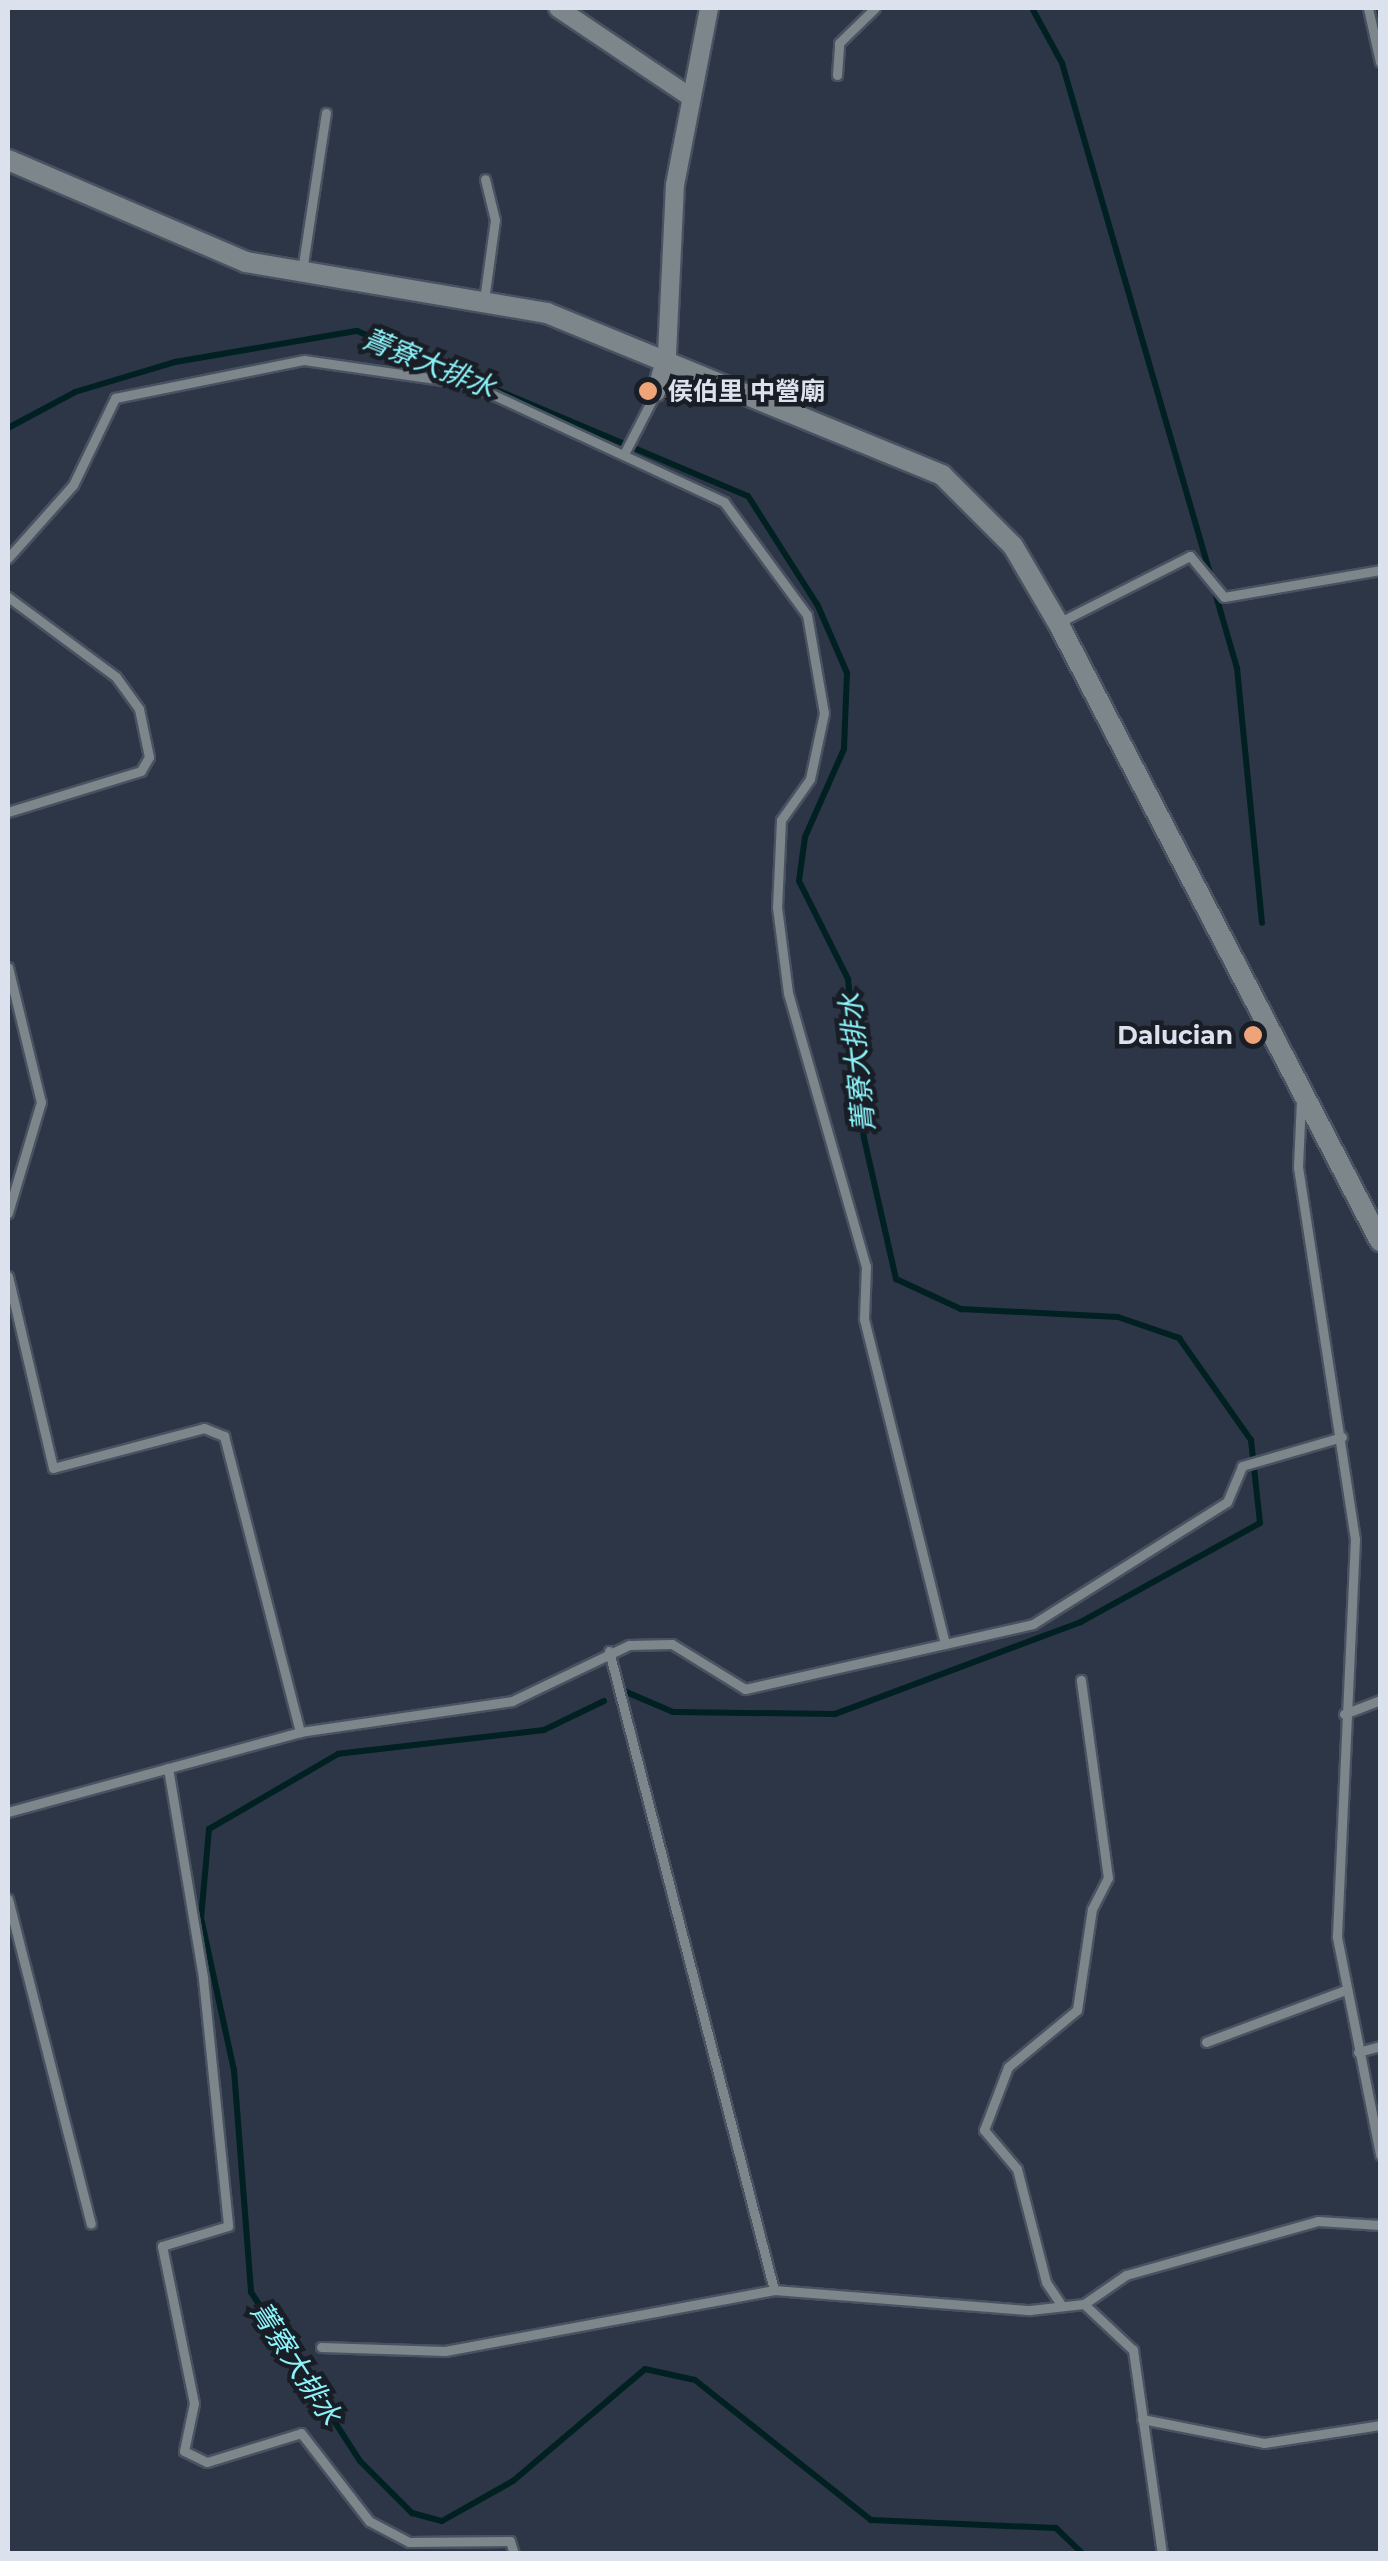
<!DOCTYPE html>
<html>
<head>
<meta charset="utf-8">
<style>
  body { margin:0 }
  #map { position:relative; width:1388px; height:2561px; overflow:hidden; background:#2d3646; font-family:Montserrat,"Noto Sans TC",sans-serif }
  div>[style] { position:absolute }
  .stream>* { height:6px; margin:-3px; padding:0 3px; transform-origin:3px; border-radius:3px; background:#002022 }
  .roads { filter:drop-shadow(2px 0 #495261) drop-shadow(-2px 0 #495261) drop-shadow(0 2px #495261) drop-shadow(0 -2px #495261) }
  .service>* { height:9px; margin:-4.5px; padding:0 4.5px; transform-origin:4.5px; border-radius:4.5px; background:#7c868b }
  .minor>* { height:18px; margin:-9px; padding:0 9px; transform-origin:9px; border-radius:9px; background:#7c868b }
  .tertiary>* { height:20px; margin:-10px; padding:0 10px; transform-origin:10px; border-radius:10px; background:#7c868b }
  .dots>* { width:28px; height:28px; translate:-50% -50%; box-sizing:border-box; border:5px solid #191d25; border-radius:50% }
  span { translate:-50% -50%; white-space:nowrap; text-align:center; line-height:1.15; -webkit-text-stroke:9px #191d25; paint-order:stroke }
  .poi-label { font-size:25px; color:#dce2ed; font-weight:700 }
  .left { translate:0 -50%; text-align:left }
  .right { translate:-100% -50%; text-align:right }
  .water-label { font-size:28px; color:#8cf3fa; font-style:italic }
  .frame { position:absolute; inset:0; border:10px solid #dce2ed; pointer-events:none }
</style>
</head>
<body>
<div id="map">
  <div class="stream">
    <div style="left:1032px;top:8px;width:63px;rotate:61.4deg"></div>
    <div style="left:1062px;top:63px;width:535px;rotate:73.83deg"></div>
    <div style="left:8px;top:428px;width:76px;rotate:-28.2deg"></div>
    <div style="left:75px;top:392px;width:104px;rotate:-16.7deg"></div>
    <div style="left:175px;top:362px;width:185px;rotate:-9.7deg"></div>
    <div style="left:357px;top:331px;width:424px;rotate:22.9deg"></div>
    <div style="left:748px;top:496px;width:130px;rotate:57.5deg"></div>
    <div style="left:818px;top:606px;width:73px;rotate:66.6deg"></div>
    <div style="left:847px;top:673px;width:76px;rotate:92.3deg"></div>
    <div style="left:844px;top:749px;width:96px;rotate:113.9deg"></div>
    <div style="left:805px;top:837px;width:44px;rotate:97.8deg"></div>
    <div style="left:799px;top:881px;width:110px;rotate:63.4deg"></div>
    <div style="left:848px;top:979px;width:160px;rotate:84.3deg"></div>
    <div style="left:864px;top:1138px;width:145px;rotate:77.2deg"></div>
    <div style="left:896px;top:1279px;width:72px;rotate:24.8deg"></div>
    <div style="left:961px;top:1309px;width:157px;rotate:2.9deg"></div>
    <div style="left:1118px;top:1317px;width:65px;rotate:19deg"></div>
    <div style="left:1179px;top:1338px;width:125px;rotate:54.8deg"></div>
    <div style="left:1251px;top:1440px;width:83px;rotate:83.8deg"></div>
    <div style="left:1260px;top:1523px;width:205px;rotate:151.1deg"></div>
    <div style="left:1081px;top:1622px;width:263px;rotate:159.5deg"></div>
    <div style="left:835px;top:1714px;width:162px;rotate:-179.3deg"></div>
    <div style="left:673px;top:1712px;width:53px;rotate:-156.8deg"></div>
    <div style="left:1214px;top:589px;width:82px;rotate:73.8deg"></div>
    <div style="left:1237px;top:668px;width:256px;rotate:84.4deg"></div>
    <div style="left:604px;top:1701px;width:67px;rotate:154.2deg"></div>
    <div style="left:544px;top:1730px;width:207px;rotate:173.4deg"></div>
    <div style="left:338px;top:1754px;width:149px;rotate:149.8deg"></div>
    <div style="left:209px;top:1829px;width:89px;rotate:95.1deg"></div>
    <div style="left:201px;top:1918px;width:156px;rotate:77.8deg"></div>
    <div style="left:234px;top:2070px;width:223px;rotate:85.6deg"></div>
    <div style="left:251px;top:2292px;width:201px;rotate:57.2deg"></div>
    <div style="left:360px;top:2461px;width:74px;rotate:45deg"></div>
    <div style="left:412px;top:2513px;width:31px;rotate:15deg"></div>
    <div style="left:442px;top:2521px;width:81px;rotate:-29.4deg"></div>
    <div style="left:513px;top:2481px;width:173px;rotate:-40.3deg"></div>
    <div style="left:645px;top:2369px;width:51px;rotate:12.4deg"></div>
    <div style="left:695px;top:2380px;width:225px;rotate:38.5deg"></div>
    <div style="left:871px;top:2520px;width:185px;rotate:2.5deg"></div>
    <div style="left:1056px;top:2528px;width:37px;rotate:44deg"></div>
  </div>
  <div class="roads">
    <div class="service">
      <div style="left:1368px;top:8px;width:55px;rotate:77.5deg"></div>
      <div style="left:837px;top:75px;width:32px;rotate:-86deg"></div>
      <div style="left:839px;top:43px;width:50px;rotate:-44.2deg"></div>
      <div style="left:302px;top:271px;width:160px;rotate:-81.4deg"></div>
      <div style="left:484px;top:300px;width:81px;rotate:-82.2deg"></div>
      <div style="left:495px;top:220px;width:42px;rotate:-103.7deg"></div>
      <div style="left:625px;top:452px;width:68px;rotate:-62.7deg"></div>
      <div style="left:8px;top:558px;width:98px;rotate:-48.3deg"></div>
      <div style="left:73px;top:485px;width:97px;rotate:-64.2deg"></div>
      <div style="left:115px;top:398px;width:193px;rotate:-11.4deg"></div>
      <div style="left:304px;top:360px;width:168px;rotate:8.2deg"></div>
      <div style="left:470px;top:384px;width:280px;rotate:24.9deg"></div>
      <div style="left:724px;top:502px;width:140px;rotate:53.7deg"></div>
      <div style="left:807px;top:615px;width:99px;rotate:80.2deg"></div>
      <div style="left:824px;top:713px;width:67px;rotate:102deg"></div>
      <div style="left:810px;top:779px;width:50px;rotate:125.3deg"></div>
      <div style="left:781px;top:820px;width:87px;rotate:92.6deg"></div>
      <div style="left:777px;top:907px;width:87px;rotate:82.7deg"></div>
      <div style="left:788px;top:993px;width:284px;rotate:74.1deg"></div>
      <div style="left:866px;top:1266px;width:53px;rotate:92.2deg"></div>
      <div style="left:864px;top:1319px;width:335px;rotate:76deg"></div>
      <div style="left:8px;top:597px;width:134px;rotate:36.5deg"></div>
      <div style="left:116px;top:677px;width:39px;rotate:54deg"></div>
      <div style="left:139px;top:709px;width:49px;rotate:78.2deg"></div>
      <div style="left:149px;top:757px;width:16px;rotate:120deg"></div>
      <div style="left:141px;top:771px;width:139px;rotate:162.9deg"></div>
      <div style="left:1058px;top:623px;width:148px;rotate:-26.9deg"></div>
      <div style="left:1190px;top:556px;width:53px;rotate:50.3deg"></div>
      <div style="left:1224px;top:597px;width:158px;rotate:-9.8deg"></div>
      <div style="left:8px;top:967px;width:139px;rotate:76.3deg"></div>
      <div style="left:41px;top:1102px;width:116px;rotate:106.6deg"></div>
      <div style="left:1301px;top:1100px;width:67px;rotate:92.6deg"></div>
      <div style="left:1298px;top:1167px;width:376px;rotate:81.3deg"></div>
      <div style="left:1355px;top:1539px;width:398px;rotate:92.6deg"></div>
      <div style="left:1337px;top:1937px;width:222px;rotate:78.8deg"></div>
      <div style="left:8px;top:1276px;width:197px;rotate:76.8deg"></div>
      <div style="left:53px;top:1468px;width:156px;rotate:-14.8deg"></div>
      <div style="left:204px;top:1428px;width:22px;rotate:22deg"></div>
      <div style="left:224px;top:1436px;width:306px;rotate:75.6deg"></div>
      <div style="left:609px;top:1651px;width:660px;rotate:75.52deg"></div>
      <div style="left:1344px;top:1714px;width:39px;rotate:-21deg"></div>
      <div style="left:168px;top:1768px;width:213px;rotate:80.5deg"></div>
      <div style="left:203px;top:1978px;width:249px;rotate:84.2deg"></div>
      <div style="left:228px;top:2226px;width:69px;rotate:163.1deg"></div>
      <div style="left:162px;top:2246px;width:160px;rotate:78.5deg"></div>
      <div style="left:194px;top:2403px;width:49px;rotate:101.8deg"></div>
      <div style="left:184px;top:2451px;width:25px;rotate:26deg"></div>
      <div style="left:207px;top:2462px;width:98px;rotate:-17.1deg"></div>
      <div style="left:301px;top:2433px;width:111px;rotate:52.3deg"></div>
      <div style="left:369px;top:2521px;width:45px;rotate:27.7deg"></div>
      <div style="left:409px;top:2542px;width:101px;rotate:-0.6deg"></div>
      <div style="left:510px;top:2541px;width:14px;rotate:73deg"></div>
      <div style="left:8px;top:1812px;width:303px;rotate:-15.3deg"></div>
      <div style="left:300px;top:1732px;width:214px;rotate:-8.3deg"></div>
      <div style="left:512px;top:1701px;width:130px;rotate:-25.6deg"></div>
      <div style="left:629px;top:1645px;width:43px;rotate:-1.3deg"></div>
      <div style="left:672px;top:1644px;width:86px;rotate:31.7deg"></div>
      <div style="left:745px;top:1689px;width:295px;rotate:-12.7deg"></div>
      <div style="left:1033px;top:1624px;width:229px;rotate:-32.2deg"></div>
      <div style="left:1227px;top:1502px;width:39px;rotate:-67deg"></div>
      <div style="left:1242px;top:1466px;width:104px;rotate:-16.2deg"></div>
      <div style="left:8px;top:1899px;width:335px;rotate:75.7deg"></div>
      <div style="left:1206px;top:2042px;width:148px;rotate:-20.5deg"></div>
      <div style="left:1358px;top:2052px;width:23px;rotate:-15deg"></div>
      <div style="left:1060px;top:2303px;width:25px;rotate:-124deg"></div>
      <div style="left:1046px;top:2282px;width:117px;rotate:-104.4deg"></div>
      <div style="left:1017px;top:2169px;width:51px;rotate:-130.2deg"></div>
      <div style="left:984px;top:2130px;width:67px;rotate:-69.1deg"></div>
      <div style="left:1008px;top:2067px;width:89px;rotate:-39.6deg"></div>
      <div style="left:1077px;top:2010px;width:102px;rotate:-81.6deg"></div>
      <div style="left:1092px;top:1909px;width:35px;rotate:-63deg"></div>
      <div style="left:1108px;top:1878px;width:200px;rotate:-97.8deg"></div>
      <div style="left:1084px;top:2304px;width:67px;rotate:43.2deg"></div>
      <div style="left:1133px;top:2350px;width:206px;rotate:81.9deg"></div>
      <div style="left:321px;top:2347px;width:124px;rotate:1.8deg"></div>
      <div style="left:445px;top:2351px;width:335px;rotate:-10.5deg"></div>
      <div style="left:774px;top:2290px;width:257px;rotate:4.5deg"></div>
      <div style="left:1030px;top:2310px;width:54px;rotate:-6.3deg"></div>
      <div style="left:1084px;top:2304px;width:51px;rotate:-34.6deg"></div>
      <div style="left:1126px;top:2275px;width:199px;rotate:-15.7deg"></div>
      <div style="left:1318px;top:2221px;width:62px;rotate:3.7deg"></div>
      <div style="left:1142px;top:2419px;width:124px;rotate:11.1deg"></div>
      <div style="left:1264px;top:2443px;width:117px;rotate:-8.8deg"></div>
    </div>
    <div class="minor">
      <div style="left:558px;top:8px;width:158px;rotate:33.9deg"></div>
      <div style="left:656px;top:392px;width:40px;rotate:-74deg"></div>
      <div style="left:667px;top:354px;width:169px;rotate:-87.3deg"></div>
      <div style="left:675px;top:185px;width:180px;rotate:-79.1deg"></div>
    </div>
    <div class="tertiary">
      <div style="left:8px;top:160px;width:259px;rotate:23.2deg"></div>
      <div style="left:246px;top:262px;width:305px;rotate:9.6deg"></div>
      <div style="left:547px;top:313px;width:427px;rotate:22.3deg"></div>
      <div style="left:942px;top:475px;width:100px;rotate:45deg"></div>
      <div style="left:1013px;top:546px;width:89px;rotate:59.7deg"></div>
      <div style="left:1058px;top:623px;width:697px;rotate:62.48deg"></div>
    </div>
  </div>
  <div class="dots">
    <div style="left:648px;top:391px;background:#efa378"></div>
    <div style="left:1253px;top:1035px;background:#efa378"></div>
  </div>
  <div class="poi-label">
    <span class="left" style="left:668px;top:391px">侯伯里 中營廟</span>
    <span class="right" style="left:1233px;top:1035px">Dalucian</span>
  </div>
  <div class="water-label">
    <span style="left:429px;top:363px;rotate:22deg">菁寮大排水</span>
    <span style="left:857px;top:1063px;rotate:-96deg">菁寮大排水</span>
    <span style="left:296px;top:2363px;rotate:57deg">菁寮大排水</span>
  </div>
  <div class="frame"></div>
</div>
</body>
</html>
